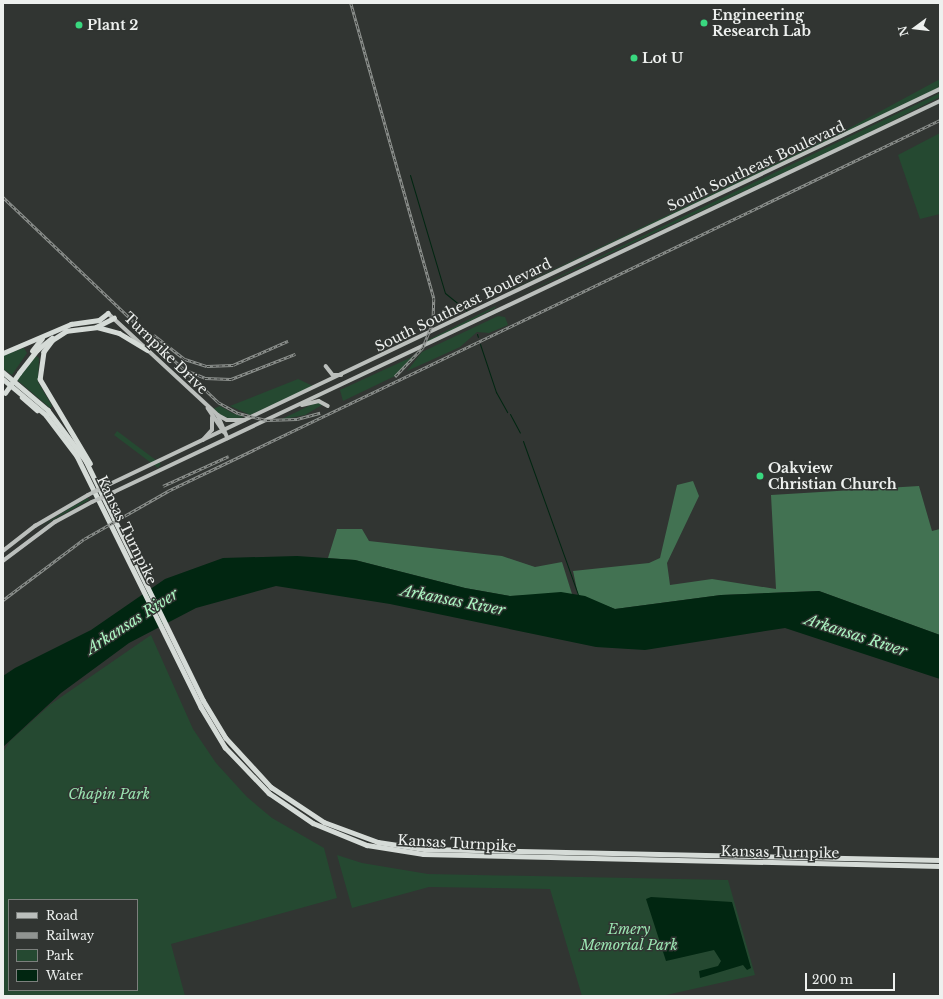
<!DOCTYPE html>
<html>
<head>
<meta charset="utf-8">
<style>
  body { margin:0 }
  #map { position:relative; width:943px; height:999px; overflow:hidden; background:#313532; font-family:"Libre Baskerville",serif }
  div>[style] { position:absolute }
  .green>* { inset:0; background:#254931; transform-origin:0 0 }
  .forest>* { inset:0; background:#427252 }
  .water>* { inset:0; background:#012611 }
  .stream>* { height:1px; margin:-0.5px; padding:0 0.5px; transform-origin:0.5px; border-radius:0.5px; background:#012611 }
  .primary>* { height:3.5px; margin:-1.75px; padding:0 1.75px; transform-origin:1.75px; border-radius:1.75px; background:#bbbfbc }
  .motorway>* { height:4.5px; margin:-2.25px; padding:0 2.25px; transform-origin:2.25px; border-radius:2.25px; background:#d5dbd7 }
  .rail>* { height:2.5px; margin-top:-1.25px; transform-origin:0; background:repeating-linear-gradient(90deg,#313532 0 3px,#909491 0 6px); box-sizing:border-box; border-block:1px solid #909491 }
  .primary-bridge>* { height:3.5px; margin:-1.75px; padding:0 1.75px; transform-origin:1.75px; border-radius:1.75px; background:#bbbfbc }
  .motorway-bridge>* { height:4.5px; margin:-2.25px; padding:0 2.25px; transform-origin:2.25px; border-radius:2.25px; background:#d5dbd7 }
  .dots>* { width:11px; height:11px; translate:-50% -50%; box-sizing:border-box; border:2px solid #313532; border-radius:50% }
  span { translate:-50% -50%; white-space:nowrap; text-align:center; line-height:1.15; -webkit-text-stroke:3px #313532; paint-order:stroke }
  .poi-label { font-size:14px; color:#edf0ee; font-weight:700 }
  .left { translate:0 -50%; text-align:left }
  .street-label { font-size:14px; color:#edf0ee }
  .park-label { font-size:14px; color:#9ae4b1; font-style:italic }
  .water-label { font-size:15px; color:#acf7c3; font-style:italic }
  .frame { position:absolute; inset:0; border:4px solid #edf0ee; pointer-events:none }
  .legend { position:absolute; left:8px; top:899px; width:130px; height:92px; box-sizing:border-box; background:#313532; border:1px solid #7c807d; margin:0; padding:5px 7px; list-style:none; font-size:12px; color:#edf0ee }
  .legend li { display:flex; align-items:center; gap:8px; height:20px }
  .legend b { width:20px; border:1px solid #7c807d }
  .north { position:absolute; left:895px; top:8px; width:40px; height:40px; -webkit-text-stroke:3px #313532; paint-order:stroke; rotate:255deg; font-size:11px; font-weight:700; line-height:16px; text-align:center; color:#edf0ee }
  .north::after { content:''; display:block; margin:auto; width:14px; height:18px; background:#edf0ee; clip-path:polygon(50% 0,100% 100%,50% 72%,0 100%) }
  .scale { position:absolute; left:805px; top:973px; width:90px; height:18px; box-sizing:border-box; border:2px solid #edf0ee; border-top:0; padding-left:5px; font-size:12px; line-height:14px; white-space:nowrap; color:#edf0ee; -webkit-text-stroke:3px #313532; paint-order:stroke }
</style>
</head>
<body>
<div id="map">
  <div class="green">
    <div style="clip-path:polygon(940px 79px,940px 87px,881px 117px,504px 293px,844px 131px)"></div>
    <div style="clip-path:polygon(940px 93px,940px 97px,858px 138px,510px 300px)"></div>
    <div style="clip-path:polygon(940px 133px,940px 214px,920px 219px,898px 155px)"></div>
    <div style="clip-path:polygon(496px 306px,495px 308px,426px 344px,428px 340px)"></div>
    <div style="clip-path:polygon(498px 316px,505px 317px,508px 325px,489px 333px,477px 332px,460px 347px,407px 371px,422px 352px)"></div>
    <div style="clip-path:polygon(24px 348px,27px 353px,12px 375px,3px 369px,3px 355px)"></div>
    <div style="clip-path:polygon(35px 355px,39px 358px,38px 382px,52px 406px,50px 408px,16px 379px)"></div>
    <div style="clip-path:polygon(414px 356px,395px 376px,343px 401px,340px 390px)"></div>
    <div style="clip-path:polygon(298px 379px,313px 386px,250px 415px,230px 406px)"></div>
    <div style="clip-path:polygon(317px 402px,322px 405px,305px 415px,280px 420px)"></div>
    <div style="clip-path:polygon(220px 406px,232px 413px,244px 417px,230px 419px,221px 415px,213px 409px)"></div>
    <div style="left:161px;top:464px;width:5px;height:55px;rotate:127deg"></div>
    <div style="clip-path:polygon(88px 498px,89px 500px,40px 527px,67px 510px)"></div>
    <div style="clip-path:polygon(evenodd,151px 635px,193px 729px,216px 763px,247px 797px,272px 818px,324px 848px,337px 898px,171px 944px,185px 996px,3px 996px,3px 752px,10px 741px,51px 704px,151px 635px,9px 900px,137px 900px,137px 990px,9px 990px,9px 900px)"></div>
    <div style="clip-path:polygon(337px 855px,362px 863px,428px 874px,728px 880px,755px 975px,662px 996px,582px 996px,550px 889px,429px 887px,352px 908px)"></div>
  </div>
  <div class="forest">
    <div style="clip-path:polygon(693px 481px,699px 496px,667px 563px,670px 585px,712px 579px,776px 589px,771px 495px,919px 486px,932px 531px,940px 529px,940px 635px,819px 591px,721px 595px,615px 609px,578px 595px,573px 571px,649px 563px,660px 558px,677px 485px)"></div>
    <div style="clip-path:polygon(337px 529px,362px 529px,369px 541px,502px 556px,535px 567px,562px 562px,572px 594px,510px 596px,465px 588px,355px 560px,328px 558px)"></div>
  </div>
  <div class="water">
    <div style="clip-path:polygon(297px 556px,355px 560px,465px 588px,510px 596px,561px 592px,585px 596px,615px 609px,721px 595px,819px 591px,940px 635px,940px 679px,785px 628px,645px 650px,596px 647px,390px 604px,276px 586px,196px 608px,129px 643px,61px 693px,3px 747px,3px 676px,15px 668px,91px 630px,165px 579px,223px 558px)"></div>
    <div style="clip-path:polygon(651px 897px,732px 902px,751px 968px,747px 970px,743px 965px,700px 978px,699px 971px,718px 966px,721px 961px,714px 950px,666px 961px,646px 899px)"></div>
  </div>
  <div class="stream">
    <div style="left:410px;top:175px;width:123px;rotate:73.5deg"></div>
    <div style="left:445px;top:293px;width:28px;rotate:39deg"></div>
    <div style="left:477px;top:334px;width:3px;rotate:72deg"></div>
    <div style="left:480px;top:344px;width:51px;rotate:71.6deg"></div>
    <div style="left:496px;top:392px;width:23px;rotate:61deg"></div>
    <div style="left:510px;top:414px;width:21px;rotate:62deg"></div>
    <div style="left:523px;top:441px;width:164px;rotate:70.3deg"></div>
  </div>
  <div class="primary">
    <div style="left:108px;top:313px;width:150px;rotate:42.8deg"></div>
    <div style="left:218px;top:415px;width:25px;rotate:67deg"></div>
    <div style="left:326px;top:366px;width:11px;rotate:52deg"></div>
    <div style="left:333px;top:375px;width:8px"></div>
    <div style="left:302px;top:405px;width:17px;rotate:-13deg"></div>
    <div style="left:319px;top:401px;width:10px;rotate:29deg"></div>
    <div style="left:208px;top:408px;width:29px;rotate:56deg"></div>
    <div style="left:218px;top:415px;width:10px;rotate:29deg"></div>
    <div style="left:227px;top:420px;width:17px"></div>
    <div style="left:203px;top:440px;width:13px;rotate:-48deg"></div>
    <div style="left:212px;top:430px;width:12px;rotate:-90deg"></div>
    <div style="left:110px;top:484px;width:919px;rotate:-25.45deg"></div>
    <div style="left:114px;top:492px;width:914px;rotate:-25.33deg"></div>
    <div style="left:3px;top:551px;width:41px;rotate:-38deg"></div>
    <div style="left:35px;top:526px;width:61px;rotate:-30.3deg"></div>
    <div style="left:3px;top:561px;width:65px;rotate:-36.9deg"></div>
    <div style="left:55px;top:522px;width:42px;rotate:-28.4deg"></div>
  </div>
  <div class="motorway">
    <div style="left:97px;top:327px;width:23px;rotate:15deg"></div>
    <div style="left:119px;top:333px;width:33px;rotate:31deg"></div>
    <div style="left:65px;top:331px;width:31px;rotate:-7deg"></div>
    <div style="left:96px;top:327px;width:20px;rotate:-27deg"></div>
    <div style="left:67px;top:331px;width:17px;rotate:147deg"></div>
    <div style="left:53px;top:340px;width:15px;rotate:127deg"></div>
    <div style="left:44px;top:352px;width:27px;rotate:98deg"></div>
    <div style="left:40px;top:379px;width:98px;rotate:59.2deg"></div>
    <div style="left:32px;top:351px;width:16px;rotate:-52deg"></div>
    <div style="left:3px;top:353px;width:74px;rotate:-23.1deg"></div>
    <div style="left:71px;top:324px;width:28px;rotate:-8deg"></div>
    <div style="left:99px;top:320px;width:11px;rotate:-38deg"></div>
    <div style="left:3px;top:372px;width:59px;rotate:40.2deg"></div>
    <div style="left:48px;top:410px;width:64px;rotate:53.3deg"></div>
    <div style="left:86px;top:461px;width:266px;rotate:63.9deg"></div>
    <div style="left:203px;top:700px;width:44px;rotate:58.8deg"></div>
    <div style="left:226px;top:738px;width:67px;rotate:47.4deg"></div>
    <div style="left:271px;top:787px;width:64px;rotate:33.4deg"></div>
    <div style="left:324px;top:822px;width:58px;rotate:20.3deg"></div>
    <div style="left:378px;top:842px;width:48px;rotate:8.5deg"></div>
    <div style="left:425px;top:849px;width:515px;rotate:1.22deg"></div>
    <div style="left:19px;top:373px;width:29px;rotate:-52deg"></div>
    <div style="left:37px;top:350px;width:19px;rotate:-39deg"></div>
    <div style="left:3px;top:379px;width:56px;rotate:39.9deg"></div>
    <div style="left:46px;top:415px;width:51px;rotate:52.9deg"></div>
    <div style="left:77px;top:456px;width:280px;rotate:63.7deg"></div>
    <div style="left:201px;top:707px;width:47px;rotate:59deg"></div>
    <div style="left:225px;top:747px;width:64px;rotate:46.3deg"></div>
    <div style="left:269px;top:793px;width:53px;rotate:34.3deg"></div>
    <div style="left:313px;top:823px;width:58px;rotate:22.2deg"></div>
    <div style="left:367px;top:845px;width:57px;rotate:9.1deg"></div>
    <div style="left:423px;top:854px;width:517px;rotate:1.33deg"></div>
    <div style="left:22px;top:397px;width:20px;rotate:41deg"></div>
  </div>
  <div class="rail">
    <div style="left:351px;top:3px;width:307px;rotate:74.3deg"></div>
    <div style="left:434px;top:299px;width:24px;rotate:92deg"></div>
    <div style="left:433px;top:323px;width:27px;rotate:112deg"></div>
    <div style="left:423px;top:348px;width:40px;rotate:134deg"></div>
    <div style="left:3px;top:197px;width:297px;rotate:43.6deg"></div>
    <div style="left:218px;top:402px;width:23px;rotate:29deg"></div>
    <div style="left:238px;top:413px;width:30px;rotate:14deg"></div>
    <div style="left:267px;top:420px;width:30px;rotate:-2deg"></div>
    <div style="left:297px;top:419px;width:24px;rotate:-15deg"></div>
    <div style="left:154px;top:335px;width:39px;rotate:38deg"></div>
    <div style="left:185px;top:359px;width:23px;rotate:18deg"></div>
    <div style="left:207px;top:366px;width:26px;rotate:-2deg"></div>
    <div style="left:233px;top:365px;width:60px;rotate:-23.6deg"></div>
    <div style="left:188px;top:371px;width:18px;rotate:22deg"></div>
    <div style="left:205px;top:378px;width:26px;rotate:2deg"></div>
    <div style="left:231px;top:379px;width:69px;rotate:-21.3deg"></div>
    <div style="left:163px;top:486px;width:72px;rotate:-24.4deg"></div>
    <div style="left:3px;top:600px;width:101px;rotate:-37deg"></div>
    <div style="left:84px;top:539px;width:97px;rotate:-29.7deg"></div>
    <div style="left:168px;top:491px;width:857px;rotate:-25.67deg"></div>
  </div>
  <div class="primary-bridge">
    <div style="left:88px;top:495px;width:25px;rotate:-27deg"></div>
    <div style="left:92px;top:502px;width:24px;rotate:-24deg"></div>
  </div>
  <div class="motorway-bridge">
    <div style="left:5px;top:393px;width:24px;rotate:-55deg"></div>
  </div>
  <div class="dots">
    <div style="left:704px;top:23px;background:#39d87f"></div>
    <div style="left:79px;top:25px;background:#39d87f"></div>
    <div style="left:634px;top:58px;background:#39d87f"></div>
    <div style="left:760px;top:476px;background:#39d87f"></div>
  </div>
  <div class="poi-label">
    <span class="left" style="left:712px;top:23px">Engineering<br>Research Lab</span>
    <span class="left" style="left:87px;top:25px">Plant 2</span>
    <span class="left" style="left:642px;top:58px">Lot U</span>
    <span class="left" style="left:768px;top:476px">Oakview<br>Christian Church</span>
  </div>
  <div class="street-label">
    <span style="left:756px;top:166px;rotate:-25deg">South Southeast Boulevard</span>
    <span style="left:463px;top:305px;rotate:-26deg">South Southeast Boulevard</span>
    <span style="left:166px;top:353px;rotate:44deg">Turnpike Drive</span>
    <span style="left:127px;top:530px;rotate:64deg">Kansas Turnpike</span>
    <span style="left:457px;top:843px;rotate:3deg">Kansas Turnpike</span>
    <span style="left:780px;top:852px;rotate:1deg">Kansas Turnpike</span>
  </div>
  <div class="park-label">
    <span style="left:109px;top:794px">Chapin Park</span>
    <span style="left:629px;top:937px">Emery<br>Memorial Park</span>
  </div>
  <div class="water-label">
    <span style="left:453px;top:600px;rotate:11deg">Arkansas River</span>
    <span style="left:132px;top:621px;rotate:-33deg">Arkansas River</span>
    <span style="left:856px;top:635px;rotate:18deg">Arkansas River</span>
  </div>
  <div class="frame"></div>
  <ul class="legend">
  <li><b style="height:5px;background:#bbbfbc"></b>Road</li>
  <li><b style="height:5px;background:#909491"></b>Railway</li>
  <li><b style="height:11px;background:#254931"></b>Park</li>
  <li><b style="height:11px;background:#012611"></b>Water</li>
  </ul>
  <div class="north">N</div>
  <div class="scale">200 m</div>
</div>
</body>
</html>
